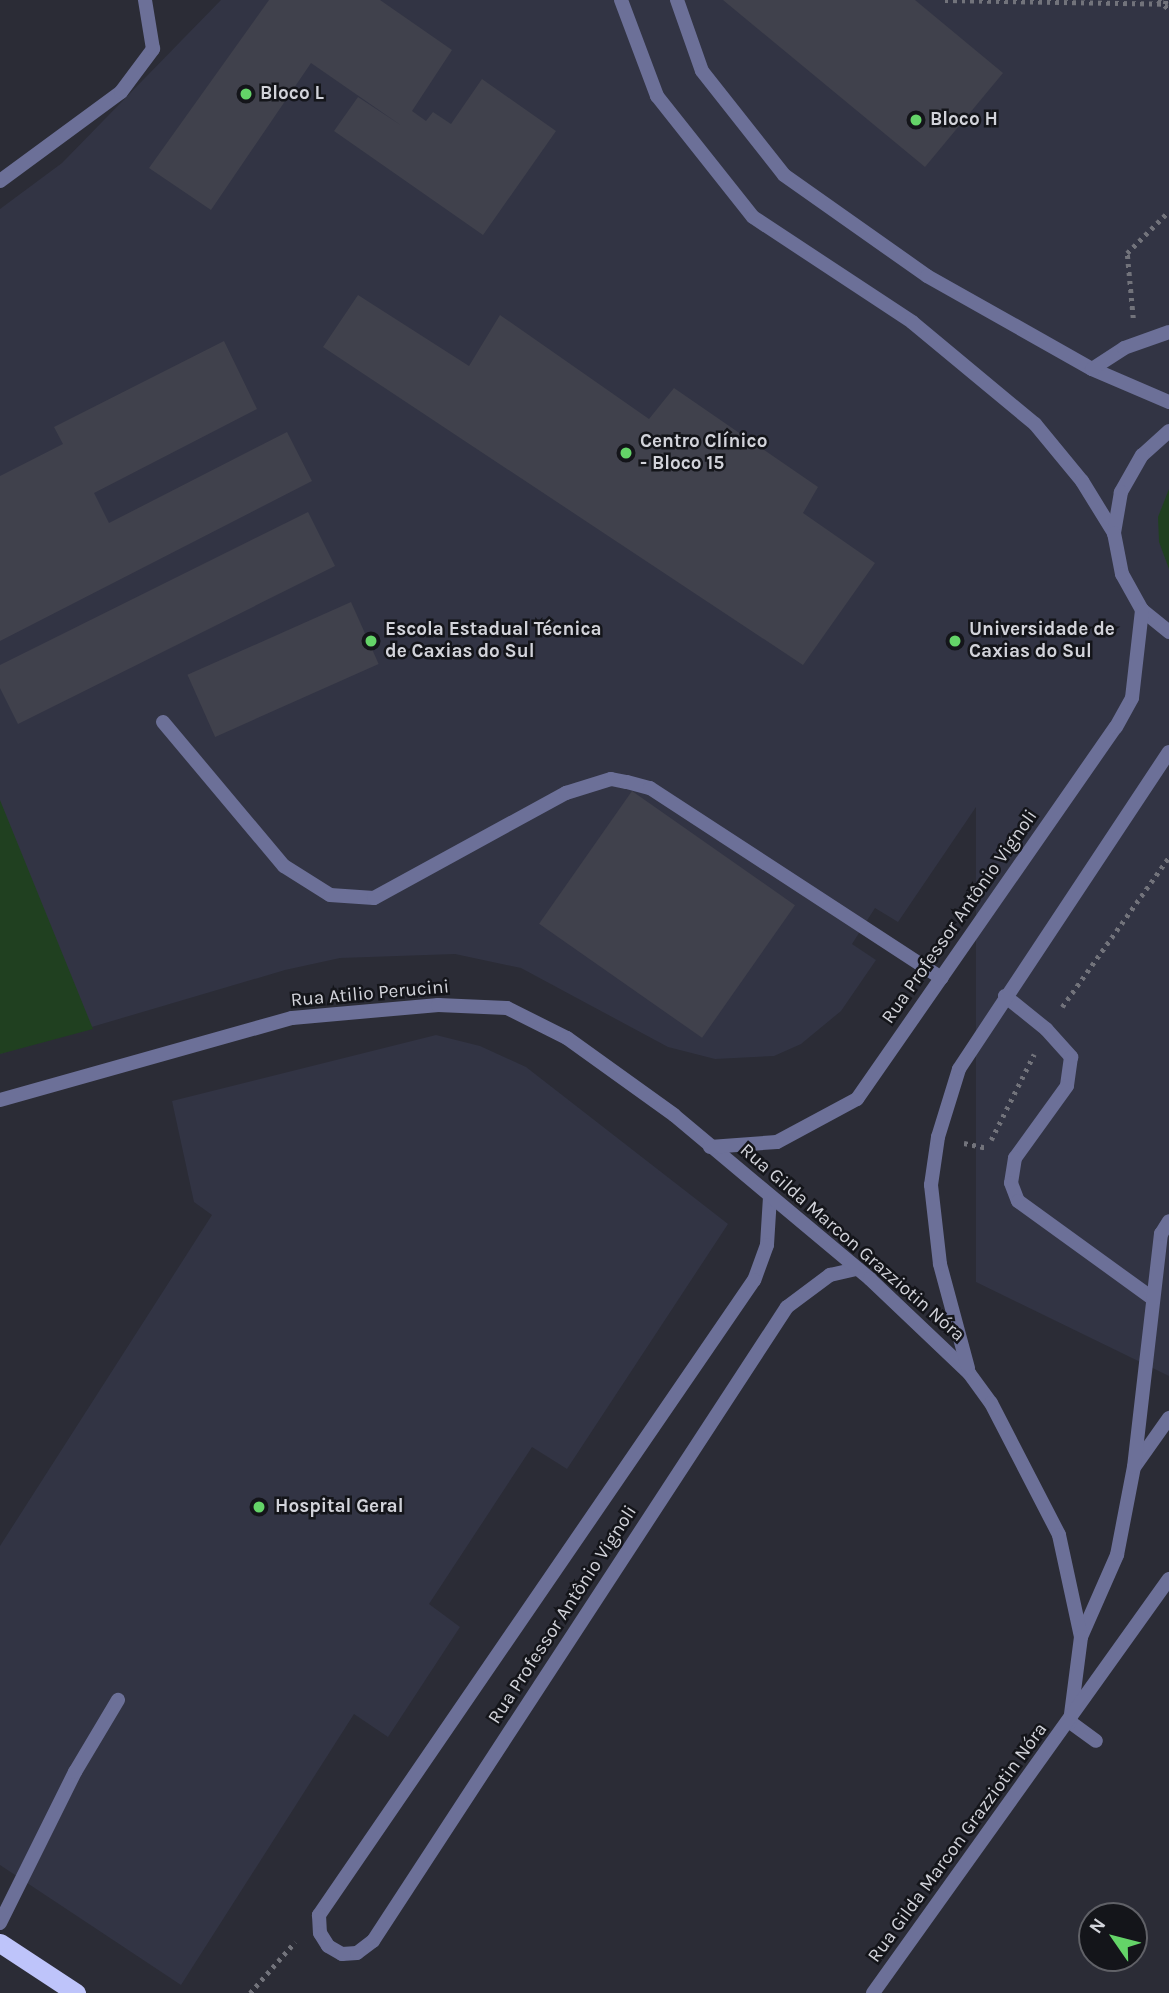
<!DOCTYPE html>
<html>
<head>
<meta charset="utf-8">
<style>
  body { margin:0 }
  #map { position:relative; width:1169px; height:1993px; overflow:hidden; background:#2b2c36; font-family:Karla,sans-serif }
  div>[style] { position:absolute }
  .built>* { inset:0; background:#323444 }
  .green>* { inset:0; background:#204020 }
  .building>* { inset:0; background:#40414c; transform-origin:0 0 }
  .path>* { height:4.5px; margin-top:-2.25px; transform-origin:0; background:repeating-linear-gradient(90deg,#72737b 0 3.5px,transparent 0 8.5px) }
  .service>* { height:14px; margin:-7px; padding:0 7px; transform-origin:7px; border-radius:7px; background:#6c7098 }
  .minor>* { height:14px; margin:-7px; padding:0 7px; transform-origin:7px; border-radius:7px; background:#6c7098 }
  .trunk>* { height:19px; margin:-9.5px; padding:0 9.5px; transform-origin:9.5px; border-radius:9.5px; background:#bec4fa }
  .dots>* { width:19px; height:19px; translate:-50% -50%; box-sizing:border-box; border:4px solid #14151a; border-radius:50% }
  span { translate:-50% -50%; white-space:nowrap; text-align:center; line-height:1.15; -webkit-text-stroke:5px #14151a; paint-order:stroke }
  .poi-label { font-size:19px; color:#d2d3da; font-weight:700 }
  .left { translate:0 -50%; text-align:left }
  .street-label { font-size:19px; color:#d2d3da }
  .north { position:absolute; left:1078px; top:1902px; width:70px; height:70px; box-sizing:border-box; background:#14151a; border:2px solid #606167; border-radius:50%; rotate:305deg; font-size:19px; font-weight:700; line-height:28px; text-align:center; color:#d2d3da }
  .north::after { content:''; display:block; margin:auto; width:24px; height:32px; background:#64d468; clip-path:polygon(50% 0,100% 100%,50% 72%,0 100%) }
</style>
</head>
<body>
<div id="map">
  <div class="built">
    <div style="clip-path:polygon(221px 0,1169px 0,1169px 1376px,976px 1282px,976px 807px,898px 922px,875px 908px,852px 944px,876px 960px,841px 1011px,801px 1044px,774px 1056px,715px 1059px,668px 1047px,521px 968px,455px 954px,340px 958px,285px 970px,0 1054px,0 209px,62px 163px)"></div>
    <div style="clip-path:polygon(436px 1035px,480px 1046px,526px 1067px,728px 1224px,567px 1469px,532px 1447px,429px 1604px,460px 1627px,388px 1737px,354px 1714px,181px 1985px,0 1865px,0 1546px,212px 1215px,194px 1202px,172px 1101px)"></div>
  </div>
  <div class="green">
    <div style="clip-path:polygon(1169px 489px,1169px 569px,1159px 542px,1158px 517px)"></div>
    <div style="clip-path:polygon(0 800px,93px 1029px,0 1054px)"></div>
  </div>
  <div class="building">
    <div style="clip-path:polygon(269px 0,380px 0,452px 50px,412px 111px,426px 121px,433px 112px,451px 124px,482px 79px,556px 131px,483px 235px,334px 131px,358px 97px,402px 126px,311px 63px,211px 210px,149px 168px)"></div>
    <div style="clip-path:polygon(723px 0,915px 0,1003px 73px,925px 167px)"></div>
    <div style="clip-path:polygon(358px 295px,469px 366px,500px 315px,649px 419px,674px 388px,818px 487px,803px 513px,875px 563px,803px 665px,323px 347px)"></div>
    <div style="clip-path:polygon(224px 341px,257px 409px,94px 493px,109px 523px,287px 432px,312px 481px,0 641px,0 476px,63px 444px,54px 427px)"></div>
    <div style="clip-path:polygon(308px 512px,335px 566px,18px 724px,0 688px,0 665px)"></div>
    <div style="left:351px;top:602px;width:68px;height:179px;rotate:66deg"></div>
    <div style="left:632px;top:791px;width:199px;height:162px;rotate:35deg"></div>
  </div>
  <div class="path">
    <div style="left:945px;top:0;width:220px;rotate:1deg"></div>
    <div style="left:1165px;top:4px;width:4px;rotate:-76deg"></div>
    <div style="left:1158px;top:0;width:14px;rotate:39deg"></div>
    <div style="left:1133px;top:318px;width:65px;rotate:-95.3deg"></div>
    <div style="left:1127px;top:253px;width:59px;rotate:-45deg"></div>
    <div style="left:1062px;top:1007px;width:184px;rotate:-54.5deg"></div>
    <div style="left:991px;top:1140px;width:96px;rotate:-63.4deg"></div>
    <div style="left:964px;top:1143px;width:24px;rotate:12deg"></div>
    <div style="left:250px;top:1993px;width:68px;rotate:-48.6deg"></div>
  </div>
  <div class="service">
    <div style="left:621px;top:0;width:103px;rotate:69.4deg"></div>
    <div style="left:657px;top:96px;width:154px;rotate:51.6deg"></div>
    <div style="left:753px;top:217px;width:191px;rotate:33.4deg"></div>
    <div style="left:912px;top:322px;width:160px;rotate:39.7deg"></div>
    <div style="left:1035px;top:424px;width:74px;rotate:50.5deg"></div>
    <div style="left:1082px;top:481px;width:61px;rotate:58.4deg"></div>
    <div style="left:677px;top:0;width:75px;rotate:70.6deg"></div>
    <div style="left:702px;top:71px;width:132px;rotate:51.7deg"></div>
    <div style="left:784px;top:175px;width:175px;rotate:35.2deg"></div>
    <div style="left:927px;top:276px;width:189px;rotate:29.4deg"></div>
    <div style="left:1092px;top:369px;width:84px;rotate:23.2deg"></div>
    <div style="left:1092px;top:369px;width:38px;rotate:-33deg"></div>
    <div style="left:1124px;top:348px;width:48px;rotate:-19.6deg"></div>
    <div style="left:163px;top:722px;width:188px;rotate:50deg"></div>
    <div style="left:284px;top:866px;width:54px;rotate:32.2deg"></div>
    <div style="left:330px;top:895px;width:44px;rotate:3.9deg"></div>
    <div style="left:374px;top:898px;width:219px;rotate:-28.7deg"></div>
    <div style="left:566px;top:793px;width:47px;rotate:-17.3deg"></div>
    <div style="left:611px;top:779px;width:16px;rotate:11deg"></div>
    <div style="left:627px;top:782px;width:24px;rotate:15deg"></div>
    <div style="left:650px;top:788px;width:348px;rotate:33.1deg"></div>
    <div style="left:1005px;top:996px;width:53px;rotate:38.8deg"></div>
    <div style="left:1046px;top:1029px;width:38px;rotate:48deg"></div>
    <div style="left:1071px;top:1057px;width:29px;rotate:98deg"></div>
    <div style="left:1067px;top:1086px;width:89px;rotate:125.8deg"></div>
    <div style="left:1015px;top:1158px;width:25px;rotate:99deg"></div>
    <div style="left:1011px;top:1183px;width:19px;rotate:69deg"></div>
    <div style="left:1018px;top:1201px;width:165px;rotate:35.9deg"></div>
    <div style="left:770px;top:1197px;width:48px;rotate:93.6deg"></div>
    <div style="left:767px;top:1245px;width:37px;rotate:110deg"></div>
    <div style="left:754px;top:1280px;width:770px;rotate:124.41deg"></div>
    <div style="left:319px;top:1915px;width:18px;rotate:87deg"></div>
    <div style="left:320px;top:1933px;width:15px;rotate:58deg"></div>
    <div style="left:328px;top:1946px;width:16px;rotate:30deg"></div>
    <div style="left:342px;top:1954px;width:15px;rotate:-4deg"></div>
    <div style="left:357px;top:1953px;width:20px;rotate:-37deg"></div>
    <div style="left:373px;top:1941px;width:757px;rotate:-56.86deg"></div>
    <div style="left:787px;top:1307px;width:54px;rotate:-36.7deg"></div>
    <div style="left:830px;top:1275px;width:28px;rotate:-13deg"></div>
    <div style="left:1135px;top:1466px;width:59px;rotate:-54.7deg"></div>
    <div style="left:1081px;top:1637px;width:90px;rotate:-66.3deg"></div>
    <div style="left:1117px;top:1555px;width:90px;rotate:-79.1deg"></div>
    <div style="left:1134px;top:1467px;width:235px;rotate:-83.4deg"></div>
    <div style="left:1161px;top:1234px;width:15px;rotate:-58deg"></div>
    <div style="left:1070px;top:1722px;width:32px;rotate:36deg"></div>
    <div style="left:0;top:1923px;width:169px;rotate:-63.6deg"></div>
    <div style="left:75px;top:1772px;width:84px;rotate:-59.2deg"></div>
  </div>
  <div class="minor">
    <div style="left:0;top:181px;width:150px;rotate:-36.3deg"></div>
    <div style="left:121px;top:92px;width:54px;rotate:-53.3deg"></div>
    <div style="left:153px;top:49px;width:50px;rotate:-99.3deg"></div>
    <div style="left:1169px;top:431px;width:36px;rotate:138deg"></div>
    <div style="left:1142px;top:455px;width:43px;rotate:119.6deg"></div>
    <div style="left:1121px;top:492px;width:42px;rotate:99.7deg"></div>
    <div style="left:1114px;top:533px;width:42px;rotate:79deg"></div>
    <div style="left:1122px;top:574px;width:41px;rotate:60.9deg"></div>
    <div style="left:1142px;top:610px;width:35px;rotate:39deg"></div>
    <div style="left:0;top:1100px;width:303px;rotate:-15.7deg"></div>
    <div style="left:292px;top:1018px;width:147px;rotate:-5.1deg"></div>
    <div style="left:438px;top:1005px;width:69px;rotate:2.5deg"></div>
    <div style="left:507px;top:1008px;width:67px;rotate:26.6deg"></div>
    <div style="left:567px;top:1038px;width:132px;rotate:35.7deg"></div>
    <div style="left:674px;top:1115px;width:256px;rotate:39.9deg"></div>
    <div style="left:870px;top:1279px;width:137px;rotate:43.5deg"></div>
    <div style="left:969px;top:1373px;width:37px;rotate:54deg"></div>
    <div style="left:991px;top:1403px;width:148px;rotate:62.7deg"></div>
    <div style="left:1059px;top:1535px;width:104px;rotate:77.8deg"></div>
    <div style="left:1081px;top:1637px;width:86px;rotate:97.4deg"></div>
    <div style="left:710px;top:1147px;width:67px;rotate:-4.3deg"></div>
    <div style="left:777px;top:1142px;width:91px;rotate:-28.3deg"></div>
    <div style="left:857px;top:1099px;width:453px;rotate:-55.2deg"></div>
    <div style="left:1116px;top:727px;width:33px;rotate:-61deg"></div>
    <div style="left:1132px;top:698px;width:89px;rotate:-83.5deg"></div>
    <div style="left:968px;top:1368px;width:108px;rotate:-105.1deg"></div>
    <div style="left:940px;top:1264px;width:80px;rotate:-96.5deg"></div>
    <div style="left:931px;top:1185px;width:49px;rotate:-81.7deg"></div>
    <div style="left:938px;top:1137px;width:71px;rotate:-72.8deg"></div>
    <div style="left:959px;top:1069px;width:380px;rotate:-56.5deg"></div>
    <div style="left:873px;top:1993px;width:509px;rotate:-54.44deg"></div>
  </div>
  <div class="trunk">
    <div style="left:0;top:1943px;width:91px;rotate:33.3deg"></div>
  </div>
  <div class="dots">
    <div style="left:246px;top:94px;background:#64d468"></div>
    <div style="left:916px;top:120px;background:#64d468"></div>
    <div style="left:626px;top:453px;background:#64d468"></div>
    <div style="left:371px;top:641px;background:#64d468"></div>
    <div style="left:955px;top:641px;background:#64d468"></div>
    <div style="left:259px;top:1507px;background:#64d468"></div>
  </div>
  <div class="poi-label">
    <span class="left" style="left:260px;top:94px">Bloco L</span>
    <span class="left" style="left:930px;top:120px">Bloco H</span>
    <span class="left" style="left:640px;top:453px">Centro Clínico<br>- Bloco 15</span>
    <span class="left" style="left:385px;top:641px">Escola Estadual Técnica<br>de Caxias do Sul</span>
    <span class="left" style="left:969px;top:641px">Universidade de<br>Caxias do Sul</span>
    <span class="left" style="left:275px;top:1507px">Hospital Geral</span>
  </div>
  <div class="street-label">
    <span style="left:960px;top:917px;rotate:-55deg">Rua Professor Antônio Vignoli</span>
    <span style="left:370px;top:994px;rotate:-5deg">Rua Atilio Perucini</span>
    <span style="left:852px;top:1243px;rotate:41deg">Rua Gilda Marcon Grazziotin Nóra</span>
    <span style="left:563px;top:1615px;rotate:-57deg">Rua Professor Antônio Vignoli</span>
    <span style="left:958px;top:1843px;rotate:-54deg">Rua Gilda Marcon Grazziotin Nóra</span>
  </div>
  <div class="north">N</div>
</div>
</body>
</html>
